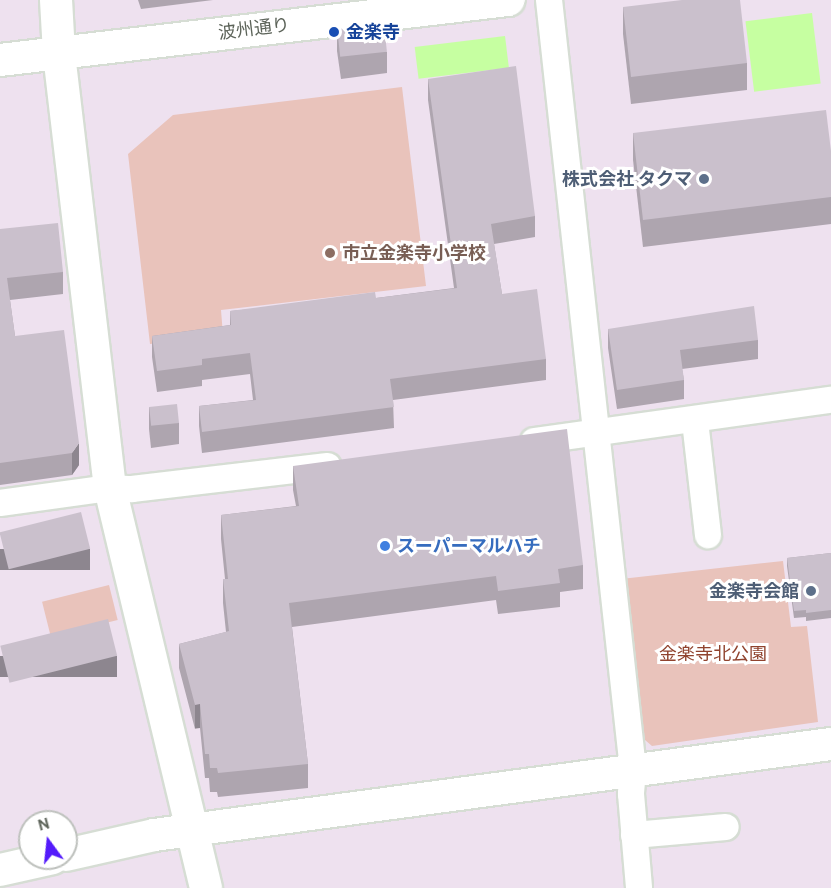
<!DOCTYPE html>
<html>
<head>
<meta charset="utf-8">
<style>
  body { margin:0 }
  #map { position:relative; width:831px; height:888px; overflow:hidden; background:#eee1ef; font-family:Cabin,"Noto Sans JP",sans-serif }
  div>[style] { position:absolute }
  .green>* { inset:0; background:#e9c3bb; transform-origin:0 0 }
  .water>* { inset:0; background:#c6ffa1; transform-origin:0 0 }
  .roads { filter:drop-shadow(2px 0 #d6ddd4) drop-shadow(-2px 0 #d6ddd4) drop-shadow(0 2px #d6ddd4) drop-shadow(0 -2px #d6ddd4) }
  .minor>* { height:26px; margin:-13px; padding:0 13px; transform-origin:13px; border-radius:13px; background:#fff }
  .tertiary>* { height:32px; margin:-16px; padding:0 16px; transform-origin:16px; border-radius:16px; background:#fff }
  .wall>* { inset:0; background:#aea5af }
  .shaded-wall>* { inset:0; background:#8d868f; transform-origin:0 0 }
  .building>* { inset:0; background:#cac0cc; transform-origin:0 0 }
  .dots>* { width:16px; height:16px; translate:-50% -50%; box-sizing:border-box; border:3px solid #fff; border-radius:50% }
  span { translate:-50% -50%; white-space:nowrap; text-align:center; line-height:1.15; -webkit-text-stroke:6px #fff; paint-order:stroke }
  .street-label { font-size:18px; color:#5d645a }
  .transit-label { font-size:18px; color:#164399; font-weight:700 }
  .left { translate:0 -50%; text-align:left }
  .service-label { font-size:18px; color:#4e5e75; font-weight:700 }
  .right { translate:-100% -50%; text-align:right }
  .education-label { font-size:18px; color:#785e54; font-weight:700 }
  .shop-label { font-size:18px; color:#366cbe; font-weight:700 }
  .park-label { font-size:18px; color:#90432e }
  .north { position:absolute; left:18px; top:810px; width:60px; height:60px; box-sizing:border-box; background:#fff; border:2px solid #bec1bd; border-radius:50%; rotate:345deg; font-size:16px; font-weight:700; line-height:24px; text-align:center; color:#5d645a }
  .north::after { content:''; display:block; margin:auto; width:21px; height:27px; background:#541bfb; clip-path:polygon(50% 0,100% 100%,50% 72%,0 100%) }
</style>
</head>
<body>
<div id="map">
  <div class="green">
    <div style="clip-path:polygon(402px 87px,426px 286px,221px 310px,223px 335px,150px 344px,128px 154px,173px 115px)"></div>
    <div style="clip-path:polygon(783px 561px,791px 627px,807px 626px,818px 722px,652px 746px,638px 734px,621px 579px)"></div>
    <div style="left:109px;top:585px;width:36px;height:69px;rotate:76deg"></div>
  </div>
  <div class="water">
    <div style="left:812px;top:13px;width:71px;height:67px;rotate:83deg"></div>
    <div style="left:505px;top:36px;width:32px;height:91px;rotate:83deg"></div>
  </div>
  <div class="roads">
    <div class="minor">
      <div style="left:549px;top:0;width:775px;rotate:83.77deg"></div>
      <div style="left:633px;top:770px;width:24px;rotate:95deg"></div>
      <div style="left:631px;top:794px;width:94px;rotate:85.1deg"></div>
      <div style="left:695px;top:421px;width:115px;rotate:83.5deg"></div>
      <div style="left:534px;top:441px;width:300px;rotate:-7.9deg"></div>
      <div style="left:0;top:503px;width:111px;rotate:-7.8deg"></div>
      <div style="left:110px;top:488px;width:22px;rotate:3deg"></div>
      <div style="left:132px;top:489px;width:197px;rotate:-6.7deg"></div>
      <div style="left:634px;top:835px;width:92px;rotate:-5deg"></div>
    </div>
    <div class="tertiary">
      <div style="left:56px;top:0;width:54px;rotate:86.8deg"></div>
      <div style="left:59px;top:54px;width:437px;rotate:83.3deg"></div>
      <div style="left:110px;top:488px;width:411px;rotate:76.5deg"></div>
      <div style="left:0;top:60px;width:512px;rotate:-6.74deg"></div>
      <div style="left:66px;top:855px;width:90px;rotate:-12.8deg"></div>
      <div style="left:154px;top:835px;width:683px;rotate:-7.66deg"></div>
      <div style="left:0;top:870px;width:54px;rotate:-12.8deg"></div>
    </div>
  </div>
  <div class="wall">
    <div style="clip-path:polygon(138px 0,213px 0,141px 9px)"></div>
    <div style="clip-path:polygon(623px 7px,747px 63px,747px 90px,631px 104px,623px 34px)"></div>
    <div style="clip-path:polygon(337px 30px,387px 52px,387px 73px,341px 79px,337px 51px)"></div>
    <div style="clip-path:polygon(428px 79px,535px 216px,535px 237px,494px 244px,502px 294px,546px 359px,546px 380px,393px 400px,394px 428px,202px 453px,199px 426px,199px 406px,253px 400px,250px 374px,202px 380px,202px 386px,157px 392px,152px 357px,152px 336px,230px 325px,230px 311px,376px 298px,454px 288px,428px 100px)"></div>
    <div style="clip-path:polygon(633px 133px,831px 151px,831px 224px,643px 247px,633px 160px)"></div>
    <div style="clip-path:polygon(0 229px,63px 272px,63px 294px,10px 300px,15px 336px,79px 465px,72px 475px,0 485px)"></div>
    <div style="clip-path:polygon(608px 329px,758px 340px,758px 359px,682px 369px,684px 380px,684px 399px,617px 409px,608px 348px)"></div>
    <div style="clip-path:polygon(149px 407px,179px 423px,179px 444px,151px 448px,149px 429px)"></div>
    <div style="clip-path:polygon(293px 466px,583px 565px,583px 589px,560px 592px,560px 607px,498px 614px,496px 600px,292px 627px,308px 764px,308px 788px,218px 797px,217px 792px,210px 792px,209px 778px,205px 778px,200px 728px,195px 729px,179px 668px,179px 644px,226px 632px,223px 603px,223px 579px,225px 579px,221px 539px,221px 515px,296px 506px,293px 490px)"></div>
    <div style="clip-path:polygon(831px 553px,831px 618px,806px 621px,806px 617px,794px 618px,787px 566px,787px 558px)"></div>
  </div>
  <div class="shaded-wall">
    <div style="clip-path:polygon(79px 443px,79px 465px,72px 475px,72px 453px)"></div>
    <div style="left:90px;top:549px;width:21px;height:93px;rotate:90deg"></div>
    <div style="left:117px;top:656px;width:21px;height:121px;rotate:90deg"></div>
    <div style="left:200px;top:704px;width:24px;height:5px;rotate:90deg"></div>
  </div>
  <div class="building">
    <div style="clip-path:polygon(682px 0,740px 0,747px 63px,631px 77px,623px 7px)"></div>
    <div style="left:384px;top:24px;width:28px;height:47px;rotate:84deg"></div>
    <div style="clip-path:polygon(516px 66px,535px 216px,491px 224px,502px 294px,537px 289px,546px 359px,390px 379px,394px 407px,202px 432px,199px 406px,256px 400px,250px 353px,202px 359px,202px 365px,157px 371px,152px 336px,231px 325px,230px 311px,375px 292px,376px 298px,457px 288px,428px 79px)"></div>
    <div style="clip-path:polygon(826px 110px,831px 151px,831px 197px,643px 220px,633px 133px)"></div>
    <div style="clip-path:polygon(58px 223px,63px 272px,7px 278px,15px 336px,64px 330px,79px 443px,72px 453px,0 463px,0 229px)"></div>
    <div style="clip-path:polygon(754px 306px,758px 340px,680px 350px,684px 380px,617px 390px,608px 329px)"></div>
    <div style="left:177px;top:404px;width:19px;height:28px;rotate:84deg"></div>
    <div style="clip-path:polygon(567px 429px,583px 565px,558px 569px,560px 583px,498px 591px,496px 576px,289px 603px,308px 764px,218px 773px,217px 768px,210px 768px,209px 754px,205px 754px,200px 704px,195px 705px,179px 644px,229px 631px,223px 579px,228px 579px,221px 515px,299px 506px,293px 466px)"></div>
    <div style="left:81px;top:512px;width:38px;height:84px;rotate:76deg"></div>
    <div style="clip-path:polygon(831px 553px,831px 610px,806px 613px,806px 610px,794px 611px,787px 558px)"></div>
    <div style="left:108px;top:619px;width:38px;height:111px;rotate:76deg"></div>
  </div>
  <div class="dots">
    <div style="left:334px;top:32px;background:#1a4fb4"></div>
    <div style="left:704px;top:179px;background:#5c6f8a"></div>
    <div style="left:330px;top:253px;background:#8d6e63"></div>
    <div style="left:385px;top:546px;background:#3f7fe0"></div>
    <div style="left:811px;top:591px;background:#5c6f8a"></div>
  </div>
  <div class="street-label">
    <span style="left:254px;top:29px;rotate:-7deg">波州通り</span>
  </div>
  <div class="transit-label">
    <span class="left" style="left:346px;top:32px">金楽寺</span>
  </div>
  <div class="service-label">
    <span class="right" style="left:692px;top:179px">株式会社 タクマ</span>
    <span class="right" style="left:799px;top:591px">金楽寺会館</span>
  </div>
  <div class="education-label">
    <span class="left" style="left:342px;top:253px">市立金楽寺小学校</span>
  </div>
  <div class="shop-label">
    <span class="left" style="left:397px;top:546px">スーパーマルハチ</span>
  </div>
  <div class="park-label">
    <span style="left:713px;top:654px">金楽寺北公園</span>
  </div>
  <div class="north">N</div>
</div>
</body>
</html>
